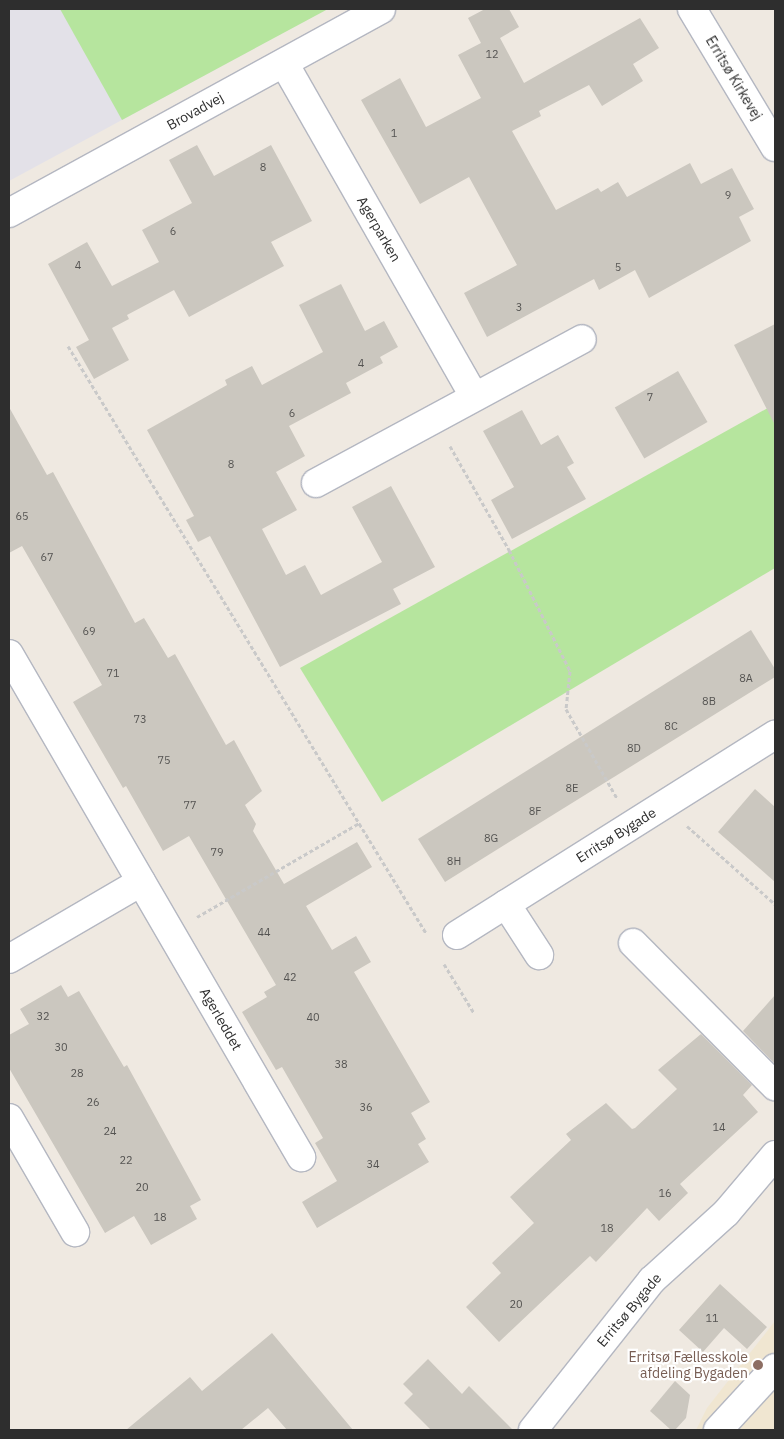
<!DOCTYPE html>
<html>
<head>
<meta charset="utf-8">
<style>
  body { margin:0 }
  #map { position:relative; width:784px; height:1439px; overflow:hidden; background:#efe9e1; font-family:"IBM Plex Sans",sans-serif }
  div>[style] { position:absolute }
  .industrial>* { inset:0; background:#e3e1e8 }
  .education>* { inset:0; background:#f0e6d1 }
  .green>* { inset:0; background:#b6e59e }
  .building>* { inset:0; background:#cbc7bf; transform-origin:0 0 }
  .path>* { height:3px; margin-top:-1.5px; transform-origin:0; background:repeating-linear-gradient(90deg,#c9c9c9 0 4px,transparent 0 6.5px) }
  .roads { filter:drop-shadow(1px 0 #b4b7c1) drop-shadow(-1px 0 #b4b7c1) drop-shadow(0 1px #b4b7c1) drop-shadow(0 -1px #b4b7c1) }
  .minor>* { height:28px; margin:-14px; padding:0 14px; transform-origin:14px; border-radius:14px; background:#fff }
  .dots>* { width:14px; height:14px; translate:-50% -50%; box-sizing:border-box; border:2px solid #fff; border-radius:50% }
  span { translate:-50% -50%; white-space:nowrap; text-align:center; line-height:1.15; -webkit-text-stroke:4.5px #fff; paint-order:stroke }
  .number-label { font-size:11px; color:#555452 }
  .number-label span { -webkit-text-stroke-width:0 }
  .street-label { font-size:14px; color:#2e2e2e }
  .education-label { font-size:14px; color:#785e54 }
  .right { translate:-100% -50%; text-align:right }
  .frame { position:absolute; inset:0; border:10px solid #2e2e2e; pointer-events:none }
</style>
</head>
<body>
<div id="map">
  <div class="industrial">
    <div style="clip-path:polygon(9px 9px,327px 9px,9px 181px)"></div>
  </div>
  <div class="education">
    <div style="clip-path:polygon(775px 1321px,775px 1430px,696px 1430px,707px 1408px)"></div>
  </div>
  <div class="green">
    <div style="clip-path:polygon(60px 9px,328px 9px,122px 120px)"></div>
    <div style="clip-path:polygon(775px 404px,775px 568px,382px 802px,300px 668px)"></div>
  </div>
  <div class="building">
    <div style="clip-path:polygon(485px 9px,509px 9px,519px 27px,500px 38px,524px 83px,640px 18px,659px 48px,633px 64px,643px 81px,602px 106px,589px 85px,539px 111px,541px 116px,512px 131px,556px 210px,598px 188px,601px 192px,618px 182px,627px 197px,690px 163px,701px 184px,732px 168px,754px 209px,739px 217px,751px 241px,649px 298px,635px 270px,599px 290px,594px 279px,487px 337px,464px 293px,517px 265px,469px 177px,420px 204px,361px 100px,400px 78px,426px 127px,481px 98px,458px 55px,481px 43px,468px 18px)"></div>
    <div style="clip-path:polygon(197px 145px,214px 176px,271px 145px,312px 221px,271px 242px,284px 266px,189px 317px,174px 290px,127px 315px,129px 319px,112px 328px,129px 360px,94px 379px,76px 347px,89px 340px,48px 264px,87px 242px,112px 286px,159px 262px,142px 230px,192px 203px,169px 160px)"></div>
    <div style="clip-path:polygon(341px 284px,365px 331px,384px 321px,398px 347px,380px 357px,383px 363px,346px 383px,351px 393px,289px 426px,305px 456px,276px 472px,297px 510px,262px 529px,286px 575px,305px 565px,321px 595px,382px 562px,352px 507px,391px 486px,435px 567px,393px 589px,401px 604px,280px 667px,210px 536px,198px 542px,186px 520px,194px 516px,147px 430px,227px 385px,225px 380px,252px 366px,262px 385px,323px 352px,299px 305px)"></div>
    <div style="clip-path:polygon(775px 324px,775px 425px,734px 345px)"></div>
    <div style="left:678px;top:371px;width:59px;height:73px;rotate:60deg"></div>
    <div style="clip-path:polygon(9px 407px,47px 475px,53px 472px,135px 623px,144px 618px,168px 658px,175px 654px,226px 745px,234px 740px,262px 791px,245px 805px,256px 824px,253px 831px,284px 884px,357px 842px,372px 867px,306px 906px,332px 950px,356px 936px,371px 962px,354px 972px,430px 1102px,411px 1113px,426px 1139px,418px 1144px,429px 1162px,317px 1228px,302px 1202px,337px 1181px,315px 1143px,323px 1138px,282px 1067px,276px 1070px,242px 1012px,267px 997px,264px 992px,276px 985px,189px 836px,163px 851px,126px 786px,123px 788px,73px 702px,102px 685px,22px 546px,9px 553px)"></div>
    <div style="clip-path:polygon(522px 410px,541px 445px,558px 435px,574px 463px,567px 467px,586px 499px,512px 539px,491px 500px,514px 487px,483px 431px)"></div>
    <div style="clip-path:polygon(751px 630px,775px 669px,775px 677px,445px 882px,418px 839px)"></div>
    <div style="clip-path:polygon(755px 789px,775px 807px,775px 882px,718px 832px)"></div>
    <div style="clip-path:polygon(61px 985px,68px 997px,79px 991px,124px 1067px,127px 1065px,201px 1200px,190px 1206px,197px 1219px,151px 1245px,134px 1216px,105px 1233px,9px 1068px,9px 1035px,29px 1024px,20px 1009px)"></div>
    <div style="clip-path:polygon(775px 995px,775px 1062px,774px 1063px,743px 1031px)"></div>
    <div style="clip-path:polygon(701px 1034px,752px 1085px,743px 1095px,758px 1112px,680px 1184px,688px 1193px,659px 1221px,647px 1208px,596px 1262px,590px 1256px,499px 1342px,466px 1307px,501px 1273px,492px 1263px,534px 1223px,510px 1197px,571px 1140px,566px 1134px,606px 1103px,632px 1129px,635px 1128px,677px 1089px,658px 1070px)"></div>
    <div style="clip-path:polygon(720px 1284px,767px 1327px,747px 1349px,724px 1328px,703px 1352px,679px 1330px)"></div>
    <div style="clip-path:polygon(272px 1333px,353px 1430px,287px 1430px,268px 1408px,241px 1430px,126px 1430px,190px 1377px,202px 1391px)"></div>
    <div style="clip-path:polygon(428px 1359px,462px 1394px,469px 1386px,513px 1430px,431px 1430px,404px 1403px,413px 1394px,403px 1384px)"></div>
    <div style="clip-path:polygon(675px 1381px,690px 1395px,686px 1418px,675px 1430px,671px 1430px,650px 1411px)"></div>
  </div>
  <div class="path">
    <div style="left:68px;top:346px;width:688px;rotate:58.62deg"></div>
    <div style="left:450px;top:446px;width:120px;rotate:60.4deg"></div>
    <div style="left:509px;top:550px;width:136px;rotate:63.2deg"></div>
    <div style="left:570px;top:671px;width:38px;rotate:96deg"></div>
    <div style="left:566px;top:709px;width:103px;rotate:60.2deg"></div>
    <div style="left:687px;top:826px;width:118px;rotate:41.6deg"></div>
    <div style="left:197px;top:917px;width:187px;rotate:-30.1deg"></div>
    <div style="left:444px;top:964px;width:57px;rotate:58.5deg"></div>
  </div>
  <div class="roads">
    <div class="minor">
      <div style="left:692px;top:9px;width:161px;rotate:59deg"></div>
      <div style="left:284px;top:63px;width:383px;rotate:60.3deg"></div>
      <div style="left:9px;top:213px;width:424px;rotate:-28.7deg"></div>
      <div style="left:316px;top:483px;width:302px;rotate:-28.4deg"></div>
      <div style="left:9px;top:654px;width:582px;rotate:59.86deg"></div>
      <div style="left:506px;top:904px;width:61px;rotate:57.1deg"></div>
      <div style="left:457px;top:935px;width:376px;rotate:-32.2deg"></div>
      <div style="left:633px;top:943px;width:202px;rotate:45.2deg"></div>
      <div style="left:9px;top:959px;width:153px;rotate:-30.3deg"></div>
      <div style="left:9px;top:1118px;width:132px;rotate:59.9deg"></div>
      <div style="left:533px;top:1430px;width:191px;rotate:-51.6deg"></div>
      <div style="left:652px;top:1280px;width:100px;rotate:-42.2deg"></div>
      <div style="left:726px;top:1213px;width:76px;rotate:-49.8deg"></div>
      <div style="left:718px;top:1430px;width:84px;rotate:-47.4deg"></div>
    </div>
  </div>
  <div class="dots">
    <div style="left:758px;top:1365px;background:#8d6e63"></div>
  </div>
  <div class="number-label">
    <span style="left:492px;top:54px">12</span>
    <span style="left:394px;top:133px">1</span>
    <span style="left:263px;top:167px">8</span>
    <span style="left:728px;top:195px">9</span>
    <span style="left:173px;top:231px">6</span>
    <span style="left:78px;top:265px">4</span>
    <span style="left:618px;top:267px">5</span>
    <span style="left:519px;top:307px">3</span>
    <span style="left:361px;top:363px">4</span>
    <span style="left:650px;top:397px">7</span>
    <span style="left:292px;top:413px">6</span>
    <span style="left:231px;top:464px">8</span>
    <span style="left:22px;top:516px">65</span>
    <span style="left:47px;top:557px">67</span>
    <span style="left:89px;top:631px">69</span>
    <span style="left:113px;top:673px">71</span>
    <span style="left:746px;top:678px">8A</span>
    <span style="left:709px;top:701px">8B</span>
    <span style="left:140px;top:719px">73</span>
    <span style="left:671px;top:726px">8C</span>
    <span style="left:634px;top:748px">8D</span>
    <span style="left:164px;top:760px">75</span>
    <span style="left:572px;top:788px">8E</span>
    <span style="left:190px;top:805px">77</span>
    <span style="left:535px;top:811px">8F</span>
    <span style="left:491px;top:838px">8G</span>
    <span style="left:217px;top:852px">79</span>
    <span style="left:454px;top:861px">8H</span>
    <span style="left:264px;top:932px">44</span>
    <span style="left:290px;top:977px">42</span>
    <span style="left:43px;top:1016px">32</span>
    <span style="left:313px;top:1017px">40</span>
    <span style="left:61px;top:1047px">30</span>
    <span style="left:341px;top:1064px">38</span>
    <span style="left:77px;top:1073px">28</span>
    <span style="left:93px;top:1102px">26</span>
    <span style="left:366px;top:1107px">36</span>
    <span style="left:719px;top:1127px">14</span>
    <span style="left:110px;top:1131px">24</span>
    <span style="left:126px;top:1160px">22</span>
    <span style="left:373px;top:1164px">34</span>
    <span style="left:142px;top:1187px">20</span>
    <span style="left:665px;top:1193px">16</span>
    <span style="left:160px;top:1217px">18</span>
    <span style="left:607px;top:1228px">18</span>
    <span style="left:516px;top:1304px">20</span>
    <span style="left:712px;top:1318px">11</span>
  </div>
  <div class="street-label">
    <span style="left:734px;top:78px;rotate:59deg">Erritsø Kirkevej</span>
    <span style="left:195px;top:111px;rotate:-29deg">Brovadvej</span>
    <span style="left:379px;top:229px;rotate:60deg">Agerparken</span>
    <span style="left:616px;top:835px;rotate:-32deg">Erritsø Bygade</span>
    <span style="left:221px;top:1019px;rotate:60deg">Agerleddet</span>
    <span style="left:629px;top:1310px;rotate:-50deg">Erritsø Bygade</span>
  </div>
  <div class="education-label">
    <span class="right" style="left:748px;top:1365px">Erritsø Fællesskole<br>afdeling Bygaden</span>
  </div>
  <div class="frame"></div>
</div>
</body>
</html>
